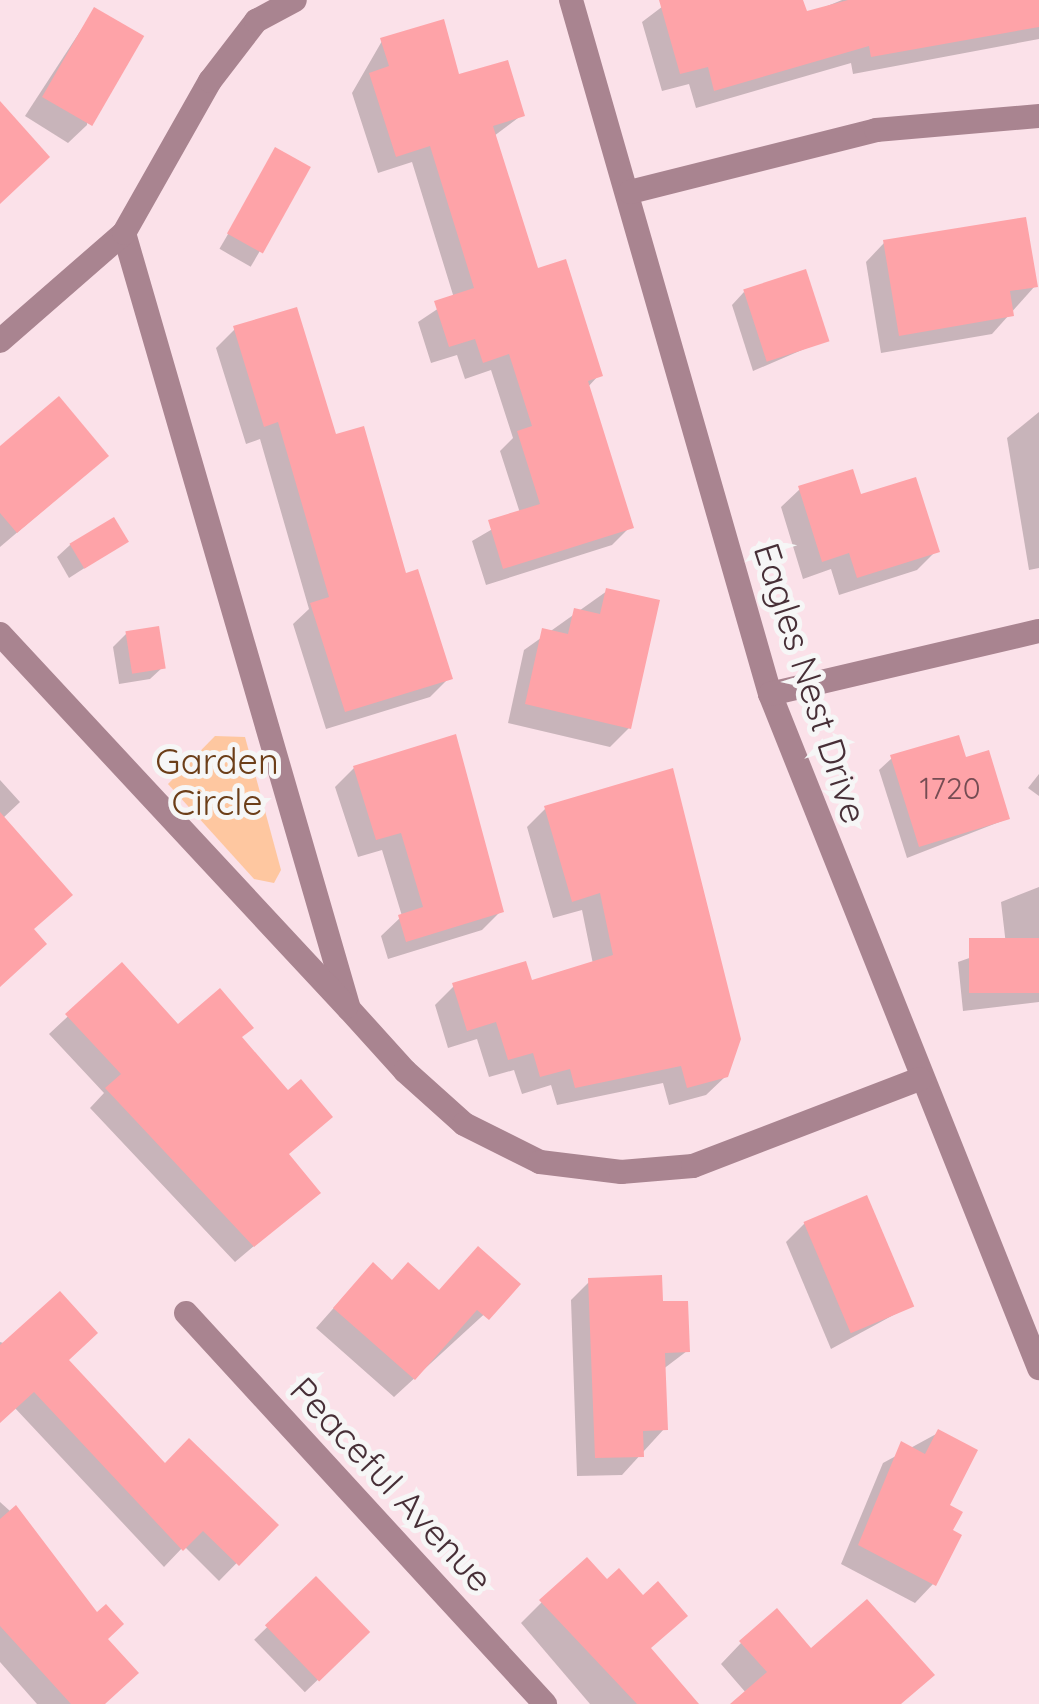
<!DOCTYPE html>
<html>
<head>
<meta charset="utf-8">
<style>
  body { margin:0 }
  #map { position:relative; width:1039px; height:1704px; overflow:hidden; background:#fbe1e9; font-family:Quicksand,sans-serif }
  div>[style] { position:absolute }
  .green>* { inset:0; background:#fec7a0 }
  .shadow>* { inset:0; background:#0003; transform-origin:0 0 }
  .building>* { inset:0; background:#fea3a8; transform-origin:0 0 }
  .street>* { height:24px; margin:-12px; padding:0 12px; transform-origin:12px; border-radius:12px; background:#a98490 }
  span { translate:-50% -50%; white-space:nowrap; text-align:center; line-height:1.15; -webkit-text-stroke:10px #f6f6f6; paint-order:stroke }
  .number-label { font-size:30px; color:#754c53 }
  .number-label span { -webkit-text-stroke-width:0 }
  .street-label { font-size:36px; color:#472f37 }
  .park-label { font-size:36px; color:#6c3e18 }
</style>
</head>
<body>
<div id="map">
  <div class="green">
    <div style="clip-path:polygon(215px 736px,245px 737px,281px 870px,274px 883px,254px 879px,168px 784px)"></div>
  </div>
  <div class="shadow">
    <div style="clip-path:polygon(671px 0,800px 0,805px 15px,842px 0,1039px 0,1039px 39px,853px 74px,851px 63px,696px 108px,689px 84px,662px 91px,642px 22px)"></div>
    <div style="clip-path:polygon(94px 10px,87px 125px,68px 143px,25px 116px)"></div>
    <div style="clip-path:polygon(382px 41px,522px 115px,494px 136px,536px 272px,599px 375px,587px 388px,630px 527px,612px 545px,486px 585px,472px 541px,520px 513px,500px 451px,513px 438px,491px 370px,465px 379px,457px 355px,431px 363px,418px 322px,454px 298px,412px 162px,378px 173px,352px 93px)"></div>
    <div style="left:276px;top:151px;width:36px;height:113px;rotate:30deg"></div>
    <div style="clip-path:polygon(884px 243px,1035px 286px,992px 334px,881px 353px,866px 262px)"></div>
    <div style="clip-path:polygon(744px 292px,825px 340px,753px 371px,732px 305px)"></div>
    <div style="clip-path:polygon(235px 329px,334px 438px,449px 678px,430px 697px,326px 729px,293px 624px,309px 609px,260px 439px,246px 444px,216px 348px)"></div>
    <div style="clip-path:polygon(1039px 412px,1039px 568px,1029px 570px,1007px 438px)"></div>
    <div style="clip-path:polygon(0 450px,86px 474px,0 547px)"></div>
    <div style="clip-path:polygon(800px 489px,859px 498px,936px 551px,917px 570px,839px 595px,831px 569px,803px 579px,781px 507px)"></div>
    <div style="clip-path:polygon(125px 542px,69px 578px,57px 557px,70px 545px)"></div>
    <div style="clip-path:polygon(607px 591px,629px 728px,610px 747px,508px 723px,524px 650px)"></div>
    <div style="clip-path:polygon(126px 634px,163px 667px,150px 679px,119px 684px,113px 647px)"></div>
    <div style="clip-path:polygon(892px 758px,964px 761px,1007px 819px,907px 858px,879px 770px)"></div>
    <div style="clip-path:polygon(354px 768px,501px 911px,482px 930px,388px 959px,381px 936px,402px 916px,382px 850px,358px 857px,335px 787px)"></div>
    <div style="clip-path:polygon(1039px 774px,1039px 796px,1028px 788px)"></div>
    <div style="clip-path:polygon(0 780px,20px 802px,2px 819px,31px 931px,0 985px)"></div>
    <div style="clip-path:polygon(546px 808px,726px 1076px,706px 1095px,669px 1105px,663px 1083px,557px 1105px,551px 1085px,522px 1094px,514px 1070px,489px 1077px,477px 1039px,448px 1048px,435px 1005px,454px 986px,530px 983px,593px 964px,582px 910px,553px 918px,527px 827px)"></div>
    <div style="clip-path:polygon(1039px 887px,1039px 1002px,963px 1011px,958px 962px,1006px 945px,1001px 902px)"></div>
    <div style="clip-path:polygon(122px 966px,178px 1028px,239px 1038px,286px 1156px,317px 1193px,235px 1262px,90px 1108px,104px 1093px,49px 1034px)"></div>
    <div style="clip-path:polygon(805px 1223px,910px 1306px,831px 1349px,786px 1242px)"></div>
    <div style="clip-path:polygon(590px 1281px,660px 1304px,687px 1351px,662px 1370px,664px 1429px,622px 1475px,577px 1476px,571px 1300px)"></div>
    <div style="clip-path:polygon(391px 1283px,438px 1293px,516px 1285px,394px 1397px,316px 1328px,354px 1285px)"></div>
    <div style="clip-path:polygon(0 1342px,65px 1361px,164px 1467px,274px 1525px,219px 1581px,184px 1546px,164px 1567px,14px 1407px,0 1420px)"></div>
    <div style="clip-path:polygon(938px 1433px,946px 1506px,933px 1584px,915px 1603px,841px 1564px,883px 1463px)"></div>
    <div style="clip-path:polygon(0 1502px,41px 1539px,105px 1639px,102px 1704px,37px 1704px,0 1662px)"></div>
    <div style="left:316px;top:1580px;width:73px;height:86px;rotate:46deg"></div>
    <div style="clip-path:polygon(542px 1602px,648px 1650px,695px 1704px,590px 1704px,521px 1623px)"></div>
    <div style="clip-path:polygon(741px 1643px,811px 1652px,900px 1704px,735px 1704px,747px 1694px,721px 1664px)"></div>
  </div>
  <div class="building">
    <div style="clip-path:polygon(659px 0,803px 0,807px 11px,848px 0,1039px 0,1039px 27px,871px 57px,869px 46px,714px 91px,708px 67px,680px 74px)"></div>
    <div style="left:94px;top:7px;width:58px;height:104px;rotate:30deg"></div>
    <div style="clip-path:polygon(444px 19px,459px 74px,508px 60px,525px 116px,493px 126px,538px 268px,566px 259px,603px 376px,588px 381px,634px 528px,503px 569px,488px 520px,540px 504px,517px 431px,532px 426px,509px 354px,483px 363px,475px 339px,449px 347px,434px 301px,474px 288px,430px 146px,396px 157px,369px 73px,389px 66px,380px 38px)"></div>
    <div style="clip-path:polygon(0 101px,50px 157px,0 204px)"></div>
    <div style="left:275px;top:147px;width:41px;height:99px;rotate:29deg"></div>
    <div style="clip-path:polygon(1026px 217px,1038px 287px,1010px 291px,1014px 316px,899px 336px,883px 240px)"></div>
    <div style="left:806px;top:269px;width:76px;height:66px;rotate:72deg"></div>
    <div style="clip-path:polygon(297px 307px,336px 434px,364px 426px,406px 573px,418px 569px,453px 679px,345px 712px,310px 603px,329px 597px,278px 422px,264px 427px,233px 326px)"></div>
    <div style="clip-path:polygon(59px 396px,109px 456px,17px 533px,0 513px,0 446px)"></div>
    <div style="clip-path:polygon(853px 469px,861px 494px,916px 477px,940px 552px,857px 578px,849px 553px,822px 562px,798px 486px)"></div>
    <div style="left:114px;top:517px;width:29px;height:52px;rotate:59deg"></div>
    <div style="clip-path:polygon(606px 588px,660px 600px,631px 729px,525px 704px,542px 628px,568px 634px,574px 608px,600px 614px)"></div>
    <div style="left:159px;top:626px;width:43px;height:34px;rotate:81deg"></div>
    <div style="clip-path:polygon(456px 734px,504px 912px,406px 942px,398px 915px,423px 907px,401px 833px,376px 840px,353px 766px)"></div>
    <div style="clip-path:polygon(959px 735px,966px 757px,989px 750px,1010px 819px,919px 847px,890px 755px)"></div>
    <div style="clip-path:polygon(673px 768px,741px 1039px,728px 1077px,687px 1088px,681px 1066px,575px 1088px,570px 1069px,540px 1077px,533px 1053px,508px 1060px,496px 1022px,467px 1031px,452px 983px,526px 961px,532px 980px,613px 955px,600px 893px,572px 902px,544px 806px)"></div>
    <div style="clip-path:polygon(0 812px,73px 895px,34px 929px,47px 944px,0 987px)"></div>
    <div style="left:1039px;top:938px;width:55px;height:70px;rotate:90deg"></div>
    <div style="clip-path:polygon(122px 962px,178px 1024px,220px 988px,254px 1028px,242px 1037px,288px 1090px,301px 1079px,333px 1117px,289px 1154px,321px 1193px,254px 1247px,105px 1088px,121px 1074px,65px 1014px)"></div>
    <div style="left:867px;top:1195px;width:121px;height:69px;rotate:67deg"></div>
    <div style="clip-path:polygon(478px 1246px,521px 1284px,489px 1320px,477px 1310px,415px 1380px,333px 1308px,373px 1262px,392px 1280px,408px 1262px,439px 1290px)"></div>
    <div style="clip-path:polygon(662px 1275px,663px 1301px,688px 1301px,690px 1352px,665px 1353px,668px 1430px,643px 1431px,644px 1457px,595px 1458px,588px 1278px)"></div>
    <div style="clip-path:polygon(60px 1291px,98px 1333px,69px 1360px,165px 1463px,189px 1438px,279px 1525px,239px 1566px,203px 1531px,183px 1551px,34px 1392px,0 1423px,0 1345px)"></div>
    <div style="clip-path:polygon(938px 1429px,978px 1450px,950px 1505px,963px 1512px,953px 1530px,962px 1535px,936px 1586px,858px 1545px,901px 1441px,925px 1454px)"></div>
    <div style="clip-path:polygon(16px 1505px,97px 1612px,106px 1604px,124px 1624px,108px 1639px,139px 1673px,105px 1704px,71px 1704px,0 1626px,0 1519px)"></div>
    <div style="clip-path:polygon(587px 1557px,607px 1579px,619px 1568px,643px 1595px,658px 1581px,688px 1616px,651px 1648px,699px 1704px,637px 1704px,539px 1600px)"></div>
    <div style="left:316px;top:1576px;width:78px;height:71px;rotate:46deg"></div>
    <div style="clip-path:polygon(867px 1599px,935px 1675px,901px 1704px,730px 1704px,767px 1672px,739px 1641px,777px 1608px,811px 1648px)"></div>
  </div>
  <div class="street">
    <div style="left:571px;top:0;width:722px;rotate:74deg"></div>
    <div style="left:770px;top:694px;width:726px;rotate:68.24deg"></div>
    <div style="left:630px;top:192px;width:254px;rotate:-14.1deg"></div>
    <div style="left:876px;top:130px;width:164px;rotate:-4.9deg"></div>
    <div style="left:124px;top:233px;width:808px;rotate:73.83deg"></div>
    <div style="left:349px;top:1009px;width:84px;rotate:47.9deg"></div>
    <div style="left:405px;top:1071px;width:79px;rotate:41.9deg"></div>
    <div style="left:464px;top:1124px;width:85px;rotate:26.6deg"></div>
    <div style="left:540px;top:1162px;width:82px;rotate:7deg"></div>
    <div style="left:621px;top:1172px;width:72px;rotate:-4.8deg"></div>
    <div style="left:693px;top:1166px;width:243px;rotate:-21deg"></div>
    <div style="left:0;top:341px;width:164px;rotate:-41.1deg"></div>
    <div style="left:124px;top:233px;width:175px;rotate:-60.5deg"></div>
    <div style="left:210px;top:81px;width:76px;rotate:-52.5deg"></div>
    <div style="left:256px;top:21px;width:44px;rotate:-28.3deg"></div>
    <div style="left:0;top:634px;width:509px;rotate:47.07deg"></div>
    <div style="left:770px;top:694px;width:276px;rotate:-13.2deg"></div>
    <div style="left:186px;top:1313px;width:531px;rotate:47.44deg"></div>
  </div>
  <div class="number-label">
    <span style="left:950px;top:788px">1720</span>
  </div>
  <div class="street-label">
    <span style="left:811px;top:683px;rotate:72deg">Eagles Nest Drive</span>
    <span style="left:392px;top:1484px;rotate:47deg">Peaceful Avenue</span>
  </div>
  <div class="park-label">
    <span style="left:217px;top:781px">Garden<br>Circle</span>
  </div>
</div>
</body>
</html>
